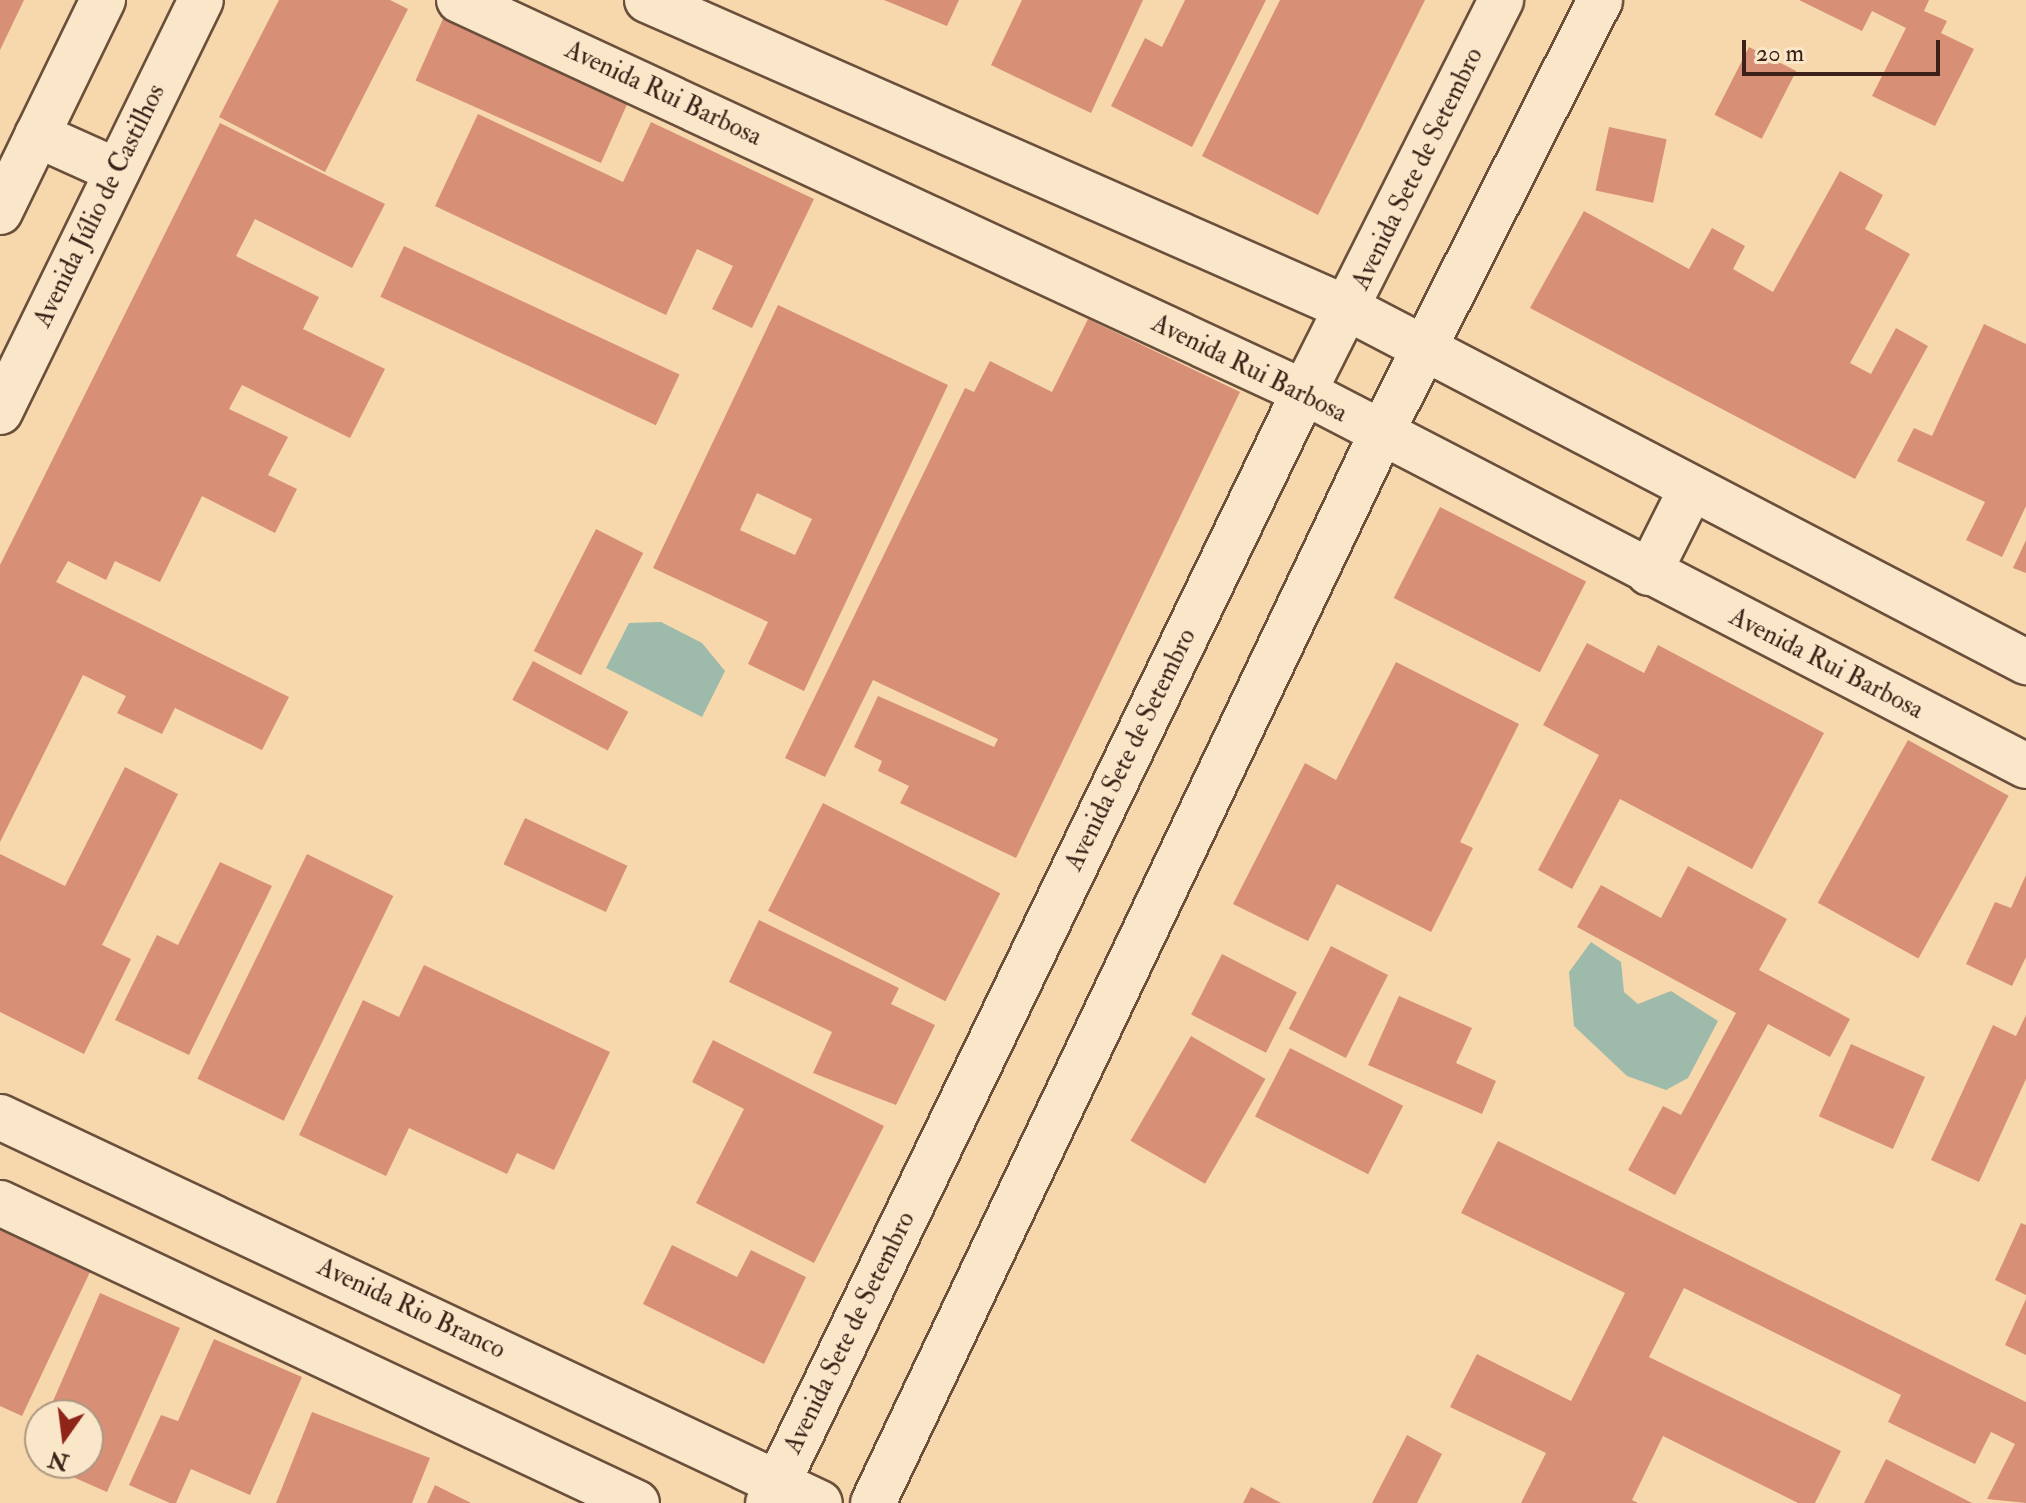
<!DOCTYPE html>
<html>
<head>
<meta charset="utf-8">
<style>
  body { margin:0 }
  #map { position:relative; width:2026px; height:1503px; overflow:hidden; background:#f7d8ac; font-family:"IM FELL Double Pica",serif }
  div>[style] { position:absolute }
  .water>* { inset:0; background:#9dbaab }
  .building>* { inset:0; background:#d79076; transform-origin:0 0 }
  .roads { filter:drop-shadow(2px 0 #6a4f3c) drop-shadow(-2px 0 #6a4f3c) drop-shadow(0 2px #6a4f3c) drop-shadow(0 -2px #6a4f3c) }
  .street>* { height:44px; margin:-22px; padding:0 22px; transform-origin:22px; border-radius:22px; background:#fae6c9 }
  span { translate:-50% -50%; white-space:nowrap; text-align:center; line-height:1.15; -webkit-text-stroke:6px #fae6c9; paint-order:stroke }
  .street-label { font-size:26px; color:#3b2117 }
  .north { position:absolute; left:24px; top:1399px; width:80px; height:80px; box-sizing:border-box; background:#fae6c9; border:2px solid #ae9782; border-radius:50%; rotate:194deg; font-size:22px; font-weight:700; line-height:32px; text-align:center; color:#3b2117 }
  .north::after { content:''; display:block; margin:auto; width:28px; height:36px; background:#8f2418; clip-path:polygon(50% 0,100% 100%,50% 72%,0 100%) }
  .scale { position:absolute; left:1742px; top:40px; width:198px; height:36px; box-sizing:border-box; border:4px solid #3b2117; border-top:0; padding-left:10px; font-size:24px; line-height:28px; white-space:nowrap; color:#3b2117; -webkit-text-stroke:6px #fae6c9; paint-order:stroke }
</style>
</head>
<body>
<div id="map">
  <div class="water">
    <div style="clip-path:polygon(661px 622px,702px 643px,725px 671px,702px 717px,606px 668px,629px 623px)"></div>
    <div style="clip-path:polygon(1591px 942px,1621px 962px,1624px 992px,1638px 1004px,1671px 991px,1718px 1021px,1688px 1078px,1666px 1090px,1627px 1076px,1574px 1026px,1569px 972px)"></div>
  </div>
  <div class="building">
    <div style="clip-path:polygon(0 0,24px 0,0 50px)"></div>
    <div style="clip-path:polygon(279px 0,390px 0,408px 9px,325px 172px,219px 117px)"></div>
    <div style="clip-path:polygon(884px 0,959px 0,947px 26px)"></div>
    <div style="clip-path:polygon(1022px 0,1143px 0,1091px 113px,991px 65px)"></div>
    <div style="clip-path:polygon(1185px 0,1266px 0,1192px 147px,1111px 106px,1145px 38px,1162px 47px)"></div>
    <div style="clip-path:polygon(1280px 0,1425px 0,1318px 215px,1202px 156px)"></div>
    <div style="clip-path:polygon(1799px 0,1929px 0,1924px 11px,1947px 21px,1941px 33px,1974px 49px,1935px 126px,1872px 96px,1906px 28px,1872px 11px,1862px 31px)"></div>
    <div style="left:446px;top:12px;width:203px;height:75px;rotate:24deg"></div>
    <div style="left:1749px;top:47px;width:53px;height:76px;rotate:27deg"></div>
    <div style="clip-path:polygon(478px 114px,623px 182px,651px 122px,814px 199px,752px 328px,712px 309px,733px 266px,697px 249px,666px 315px,435px 206px)"></div>
    <div style="clip-path:polygon(220px 123px,385px 204px,352px 268px,255px 219px,236px 256px,319px 297px,303px 329px,385px 369px,350px 438px,242px 385px,229px 409px,288px 437px,268px 475px,297px 489px,275px 533px,202px 496px,160px 582px,115px 561px,106px 580px,68px 561px,56px 582px,289px 697px,262px 750px,175px 708px,162px 734px,117px 713px,126px 696px,83px 675px,0 842px,0 565px)"></div>
    <div style="left:1609px;top:127px;width:59px;height:65px;rotate:12deg"></div>
    <div style="clip-path:polygon(1840px 171px,1883px 195px,1865px 229px,1910px 254px,1850px 363px,1871px 374px,1896px 328px,1928px 346px,1855px 479px,1530px 308px,1584px 211px,1689px 269px,1712px 228px,1745px 246px,1733px 269px,1773px 292px)"></div>
    <div style="left:404px;top:246px;width:304px;height:56px;rotate:25deg"></div>
    <div style="clip-path:polygon(evenodd,778px 305px,948px 385px,804px 691px,748px 664px,768px 622px,653px 568px,778px 305px,757px 493px,812px 519px,795px 555px,740px 530px,757px 493px)"></div>
    <div style="clip-path:polygon(1088px 319px,1240px 392px,1016px 858px,900px 803px,909px 786px,878px 771px,882px 761px,854px 747px,878px 696px,994px 747px,998px 739px,873px 680px,825px 777px,785px 758px,965px 388px,974px 392px,990px 361px,1052px 392px)"></div>
    <div style="clip-path:polygon(1984px 324px,2026px 344px,2026px 506px,2002px 557px,1966px 540px,1985px 502px,1897px 461px,1914px 428px,1932px 436px)"></div>
    <div style="left:1440px;top:507px;width:164px;height:102px;rotate:27deg"></div>
    <div style="left:596px;top:529px;width:53px;height:137px;rotate:27deg"></div>
    <div style="clip-path:polygon(2026px 540px,2026px 573px,2013px 568px)"></div>
    <div style="clip-path:polygon(1587px 643px,1644px 673px,1658px 645px,1824px 733px,1752px 869px,1620px 799px,1572px 889px,1538px 870px,1599px 755px,1543px 725px)"></div>
    <div style="left:533px;top:661px;width:108px;height:44px;rotate:28deg"></div>
    <div style="clip-path:polygon(1396px 662px,1519px 724px,1460px 842px,1473px 848px,1431px 932px,1337px 884px,1308px 941px,1233px 904px,1305px 763px,1336px 780px)"></div>
    <div style="left:1908px;top:740px;width:115px;height:186px;rotate:29deg"></div>
    <div style="clip-path:polygon(125px 767px,178px 794px,102px 945px,131px 959px,84px 1054px,0 1012px,0 854px,65px 886px)"></div>
    <div style="left:823px;top:803px;width:199px;height:121px;rotate:27deg"></div>
    <div style="left:525px;top:818px;width:113px;height:51px;rotate:25deg"></div>
    <div style="left:307px;top:854px;width:96px;height:250px;rotate:26deg"></div>
    <div style="clip-path:polygon(220px 862px,272px 886px,189px 1055px,115px 1020px,157px 935px,178px 945px)"></div>
    <div style="clip-path:polygon(1688px 866px,1787px 919px,1759px 970px,1850px 1019px,1830px 1057px,1768px 1024px,1675px 1195px,1628px 1170px,1663px 1106px,1681px 1115px,1736px 1013px,1577px 927px,1601px 885px,1661px 918px)"></div>
    <div style="clip-path:polygon(2026px 875px,2026px 957px,2012px 986px,1966px 964px,1995px 902px,2011px 908px)"></div>
    <div style="clip-path:polygon(759px 920px,899px 988px,891px 1004px,935px 1025px,896px 1105px,813px 1073px,832px 1032px,729px 982px)"></div>
    <div style="left:1331px;top:946px;width:64px;height:93px;rotate:27deg"></div>
    <div style="left:1222px;top:954px;width:84px;height:68px;rotate:27deg"></div>
    <div style="clip-path:polygon(424px 965px,610px 1052px,554px 1170px,517px 1153px,507px 1174px,409px 1128px,386px 1176px,299px 1135px,363px 1000px,399px 1017px)"></div>
    <div style="clip-path:polygon(1399px 996px,1472px 1028px,1456px 1063px,1496px 1081px,1482px 1114px,1368px 1065px)"></div>
    <div style="clip-path:polygon(2026px 1015px,2026px 1079px,1979px 1182px,1931px 1160px,1993px 1025px,2016px 1036px)"></div>
    <div style="left:1191px;top:1036px;width:86px;height:121px;rotate:30deg"></div>
    <div style="clip-path:polygon(713px 1040px,884px 1126px,814px 1263px,696px 1203px,744px 1109px,692px 1082px)"></div>
    <div style="left:1851px;top:1044px;width:81px;height:79px;rotate:24deg"></div>
    <div style="left:1290px;top:1048px;width:127px;height:77px;rotate:27deg"></div>
    <div style="clip-path:polygon(1498px 1141px,2026px 1402px,2026px 1503px,1987px 1499px,2015px 1444px,1991px 1432px,1975px 1464px,1888px 1422px,1901px 1395px,1684px 1288px,1649px 1357px,1841px 1451px,1815px 1503px,1798px 1503px,1663px 1436px,1632px 1500px,1638px 1503px,1521px 1503px,1546px 1453px,1450px 1407px,1477px 1354px,1571px 1401px,1625px 1293px,1461px 1213px)"></div>
    <div style="clip-path:polygon(2021px 1223px,2026px 1225px,2026px 1295px,1995px 1280px)"></div>
    <div style="clip-path:polygon(0 1229px,90px 1272px,22px 1416px,0 1406px)"></div>
    <div style="clip-path:polygon(672px 1245px,737px 1277px,751px 1250px,806px 1277px,764px 1364px,643px 1304px)"></div>
    <div style="clip-path:polygon(100px 1293px,180px 1328px,107px 1492px,41px 1463px,88px 1463px,88px 1415px,47px 1415px)"></div>
    <div style="clip-path:polygon(2026px 1299px,2026px 1355px,2005px 1345px)"></div>
    <div style="clip-path:polygon(214px 1339px,302px 1377px,250px 1495px,191px 1469px,176px 1503px,170px 1503px,129px 1485px,161px 1415px,178px 1421px)"></div>
    <div style="clip-path:polygon(312px 1412px,430px 1458px,412px 1503px,276px 1503px)"></div>
    <div style="clip-path:polygon(40px 1431px,40px 1463px,28px 1457px)"></div>
    <div style="clip-path:polygon(1407px 1435px,1442px 1454px,1417px 1503px,1372px 1503px)"></div>
    <div style="clip-path:polygon(1886px 1459px,1972px 1503px,1864px 1503px)"></div>
    <div style="clip-path:polygon(435px 1485px,471px 1503px,427px 1503px)"></div>
    <div style="clip-path:polygon(1251px 1487px,1281px 1503px,1243px 1503px)"></div>
  </div>
  <div class="roads">
    <div class="street">
      <div style="left:459px;top:0;width:931px;rotate:24.89deg"></div>
      <div style="left:1304px;top:392px;width:813px;rotate:27.38deg"></div>
      <div style="left:647px;top:0;width:767px;rotate:23.76deg"></div>
      <div style="left:1349px;top:309px;width:764px;rotate:27.54deg"></div>
      <div style="left:37px;top:135px;width:88px;rotate:24.2deg"></div>
      <div style="left:0;top:212px;width:236px;rotate:-64.1deg"></div>
      <div style="left:0;top:412px;width:458px;rotate:-64deg"></div>
      <div style="left:1649px;top:573px;width:94px;rotate:-63.4deg"></div>
      <div style="left:0;top:1117px;width:906px;rotate:25.21deg"></div>
      <div style="left:0;top:1203px;width:704px;rotate:25.22deg"></div>
      <div style="left:768px;top:1503px;width:1234px;rotate:-64.25deg"></div>
      <div style="left:1304px;top:392px;width:439px;rotate:-63.3deg"></div>
      <div style="left:873px;top:1503px;width:1184px;rotate:-64.58deg"></div>
      <div style="left:1381px;top:434px;width:486px;rotate:-63.2deg"></div>
    </div>
  </div>
  <div class="street-label">
    <span style="left:663px;top:94px;rotate:25deg">Avenida Rui Barbosa</span>
    <span style="left:1418px;top:169px;rotate:-64deg">Avenida Sete de Setembro</span>
    <span style="left:100px;top:206px;rotate:-64deg">Avenida Júlio de Castilhos</span>
    <span style="left:1249px;top:369px;rotate:26deg">Avenida Rui Barbosa</span>
    <span style="left:1826px;top:664px;rotate:27deg">Avenida Rui Barbosa</span>
    <span style="left:1131px;top:750px;rotate:-64deg">Avenida Sete de Setembro</span>
    <span style="left:411px;top:1309px;rotate:25deg">Avenida Rio Branco</span>
    <span style="left:850px;top:1333px;rotate:-64deg">Avenida Sete de Setembro</span>
  </div>
  <div class="north">N</div>
  <div class="scale">20 m</div>
</div>
</body>
</html>
